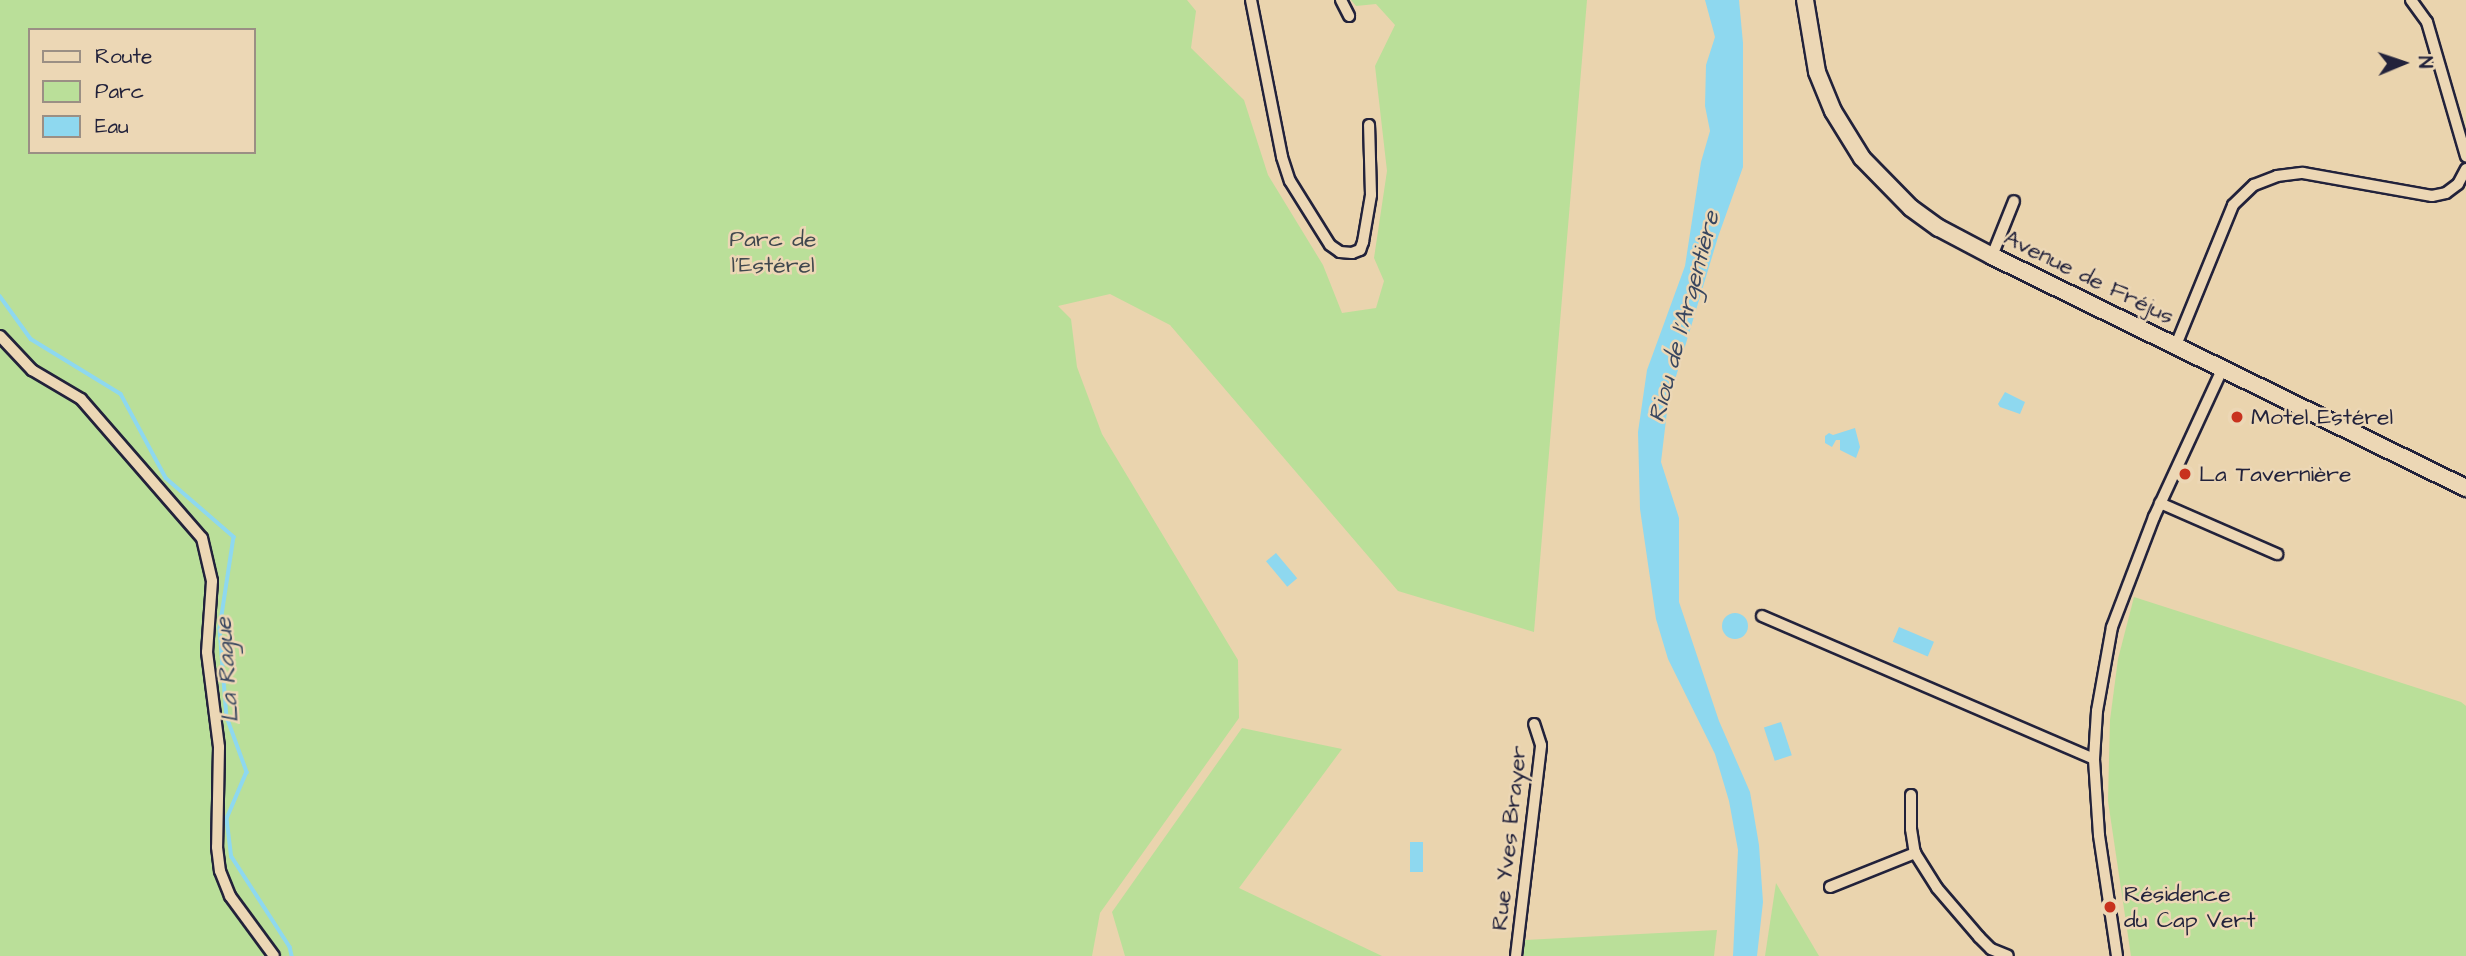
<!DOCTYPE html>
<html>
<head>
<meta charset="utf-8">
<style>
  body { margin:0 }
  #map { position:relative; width:2466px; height:956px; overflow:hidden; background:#ead4ae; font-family:"Architects Daughter",sans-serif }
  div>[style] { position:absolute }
  .green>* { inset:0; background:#badf99 }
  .water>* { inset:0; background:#8ed8ef; transform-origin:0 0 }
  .round { border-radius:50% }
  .stream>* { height:3.5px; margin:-1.75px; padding:0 1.75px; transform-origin:1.75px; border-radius:1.75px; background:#8ed8ef }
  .roads { filter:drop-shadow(2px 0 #22223b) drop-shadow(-2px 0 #22223b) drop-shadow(0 2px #22223b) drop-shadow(0 -2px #22223b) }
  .street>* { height:10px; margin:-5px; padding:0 5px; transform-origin:5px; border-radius:5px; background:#ecd7b5 }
  .primary>* { height:16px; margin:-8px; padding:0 8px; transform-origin:8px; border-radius:8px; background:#ecd7b5 }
  .dots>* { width:19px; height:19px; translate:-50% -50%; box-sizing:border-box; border:4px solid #ecd7b5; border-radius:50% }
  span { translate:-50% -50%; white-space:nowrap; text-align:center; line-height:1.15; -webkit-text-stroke:5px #ecd7b5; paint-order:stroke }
  .park-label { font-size:23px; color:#40484e }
  .street-label { font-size:23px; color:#22223b }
  .poi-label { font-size:23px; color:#22223b }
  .left { translate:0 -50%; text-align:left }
  .water-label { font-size:24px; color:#38465f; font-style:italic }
  .legend { position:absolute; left:28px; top:28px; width:228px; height:126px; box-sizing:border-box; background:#ecd7b5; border:2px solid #9b8f84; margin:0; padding:9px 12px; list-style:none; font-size:21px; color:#22223b }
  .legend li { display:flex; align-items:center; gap:14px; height:35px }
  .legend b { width:35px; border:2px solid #9b8f84 }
  .north { position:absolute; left:2368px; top:28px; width:70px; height:70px; -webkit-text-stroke:5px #ecd7b5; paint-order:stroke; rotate:88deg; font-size:19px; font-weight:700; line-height:28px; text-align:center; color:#22223b }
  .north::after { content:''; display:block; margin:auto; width:24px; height:32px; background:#22223b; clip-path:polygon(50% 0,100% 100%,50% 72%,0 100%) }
</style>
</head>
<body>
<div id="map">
  <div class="green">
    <div style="clip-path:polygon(evenodd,0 0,1187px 0,1196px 11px,1191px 48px,1244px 100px,1268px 175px,1323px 265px,1342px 313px,1376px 308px,1384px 281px,1374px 258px,1387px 171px,1375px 66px,1395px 25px,1376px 4px,1356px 6px,1351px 0,1587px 0,1534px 632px,1398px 591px,1170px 325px,1110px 294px,1058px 306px,1071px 319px,1077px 367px,1102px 434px,1238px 660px,1239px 718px,1100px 913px,1092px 956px,0 956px,0 0,30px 30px,254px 30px,254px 152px,30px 152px,30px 30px)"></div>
    <div style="clip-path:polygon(2134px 597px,2461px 702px,2466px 706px,2466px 956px,2131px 956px,2108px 801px,2110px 720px,2118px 659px)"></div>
    <div style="clip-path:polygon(1242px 728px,1342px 749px,1239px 888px,1382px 956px,1125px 956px,1112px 912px)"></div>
    <div style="clip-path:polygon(1776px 883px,1819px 956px,1765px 956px)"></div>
    <div style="clip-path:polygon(1717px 930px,1714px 956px,1523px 956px,1525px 940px)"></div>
  </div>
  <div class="water">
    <div style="clip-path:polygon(1705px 0,1739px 0,1743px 43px,1743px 167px,1718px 237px,1668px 403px,1661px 462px,1679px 518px,1679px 602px,1719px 721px,1750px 792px,1759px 845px,1763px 902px,1757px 956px,1733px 956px,1738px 850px,1729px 801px,1715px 754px,1668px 659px,1656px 619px,1640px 509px,1638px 432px,1647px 370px,1685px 266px,1701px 162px,1710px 131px,1705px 106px,1706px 65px,1715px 37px)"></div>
    <div style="clip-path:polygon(2005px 392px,2025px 402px,2020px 414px,2000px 407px,1998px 404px)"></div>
    <div style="clip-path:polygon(1855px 428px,1860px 447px,1856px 458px,1840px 450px,1840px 440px,1836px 440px,1832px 447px,1825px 443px,1825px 436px,1829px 433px,1833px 435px)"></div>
    <div style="left:1276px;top:553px;width:33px;height:13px;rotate:50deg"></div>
    <div class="round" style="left:1722px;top:613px;width:26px;height:26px"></div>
    <div style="left:1899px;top:627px;width:38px;height:16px;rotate:23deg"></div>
    <div style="left:1781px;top:722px;width:35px;height:18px;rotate:72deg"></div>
    <div style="left:1410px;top:842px;width:13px;height:30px"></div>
  </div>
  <div class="stream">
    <div style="left:0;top:296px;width:53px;rotate:54.2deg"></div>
    <div style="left:31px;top:339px;width:105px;rotate:31.4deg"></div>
    <div style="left:121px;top:394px;width:95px;rotate:61.8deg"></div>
    <div style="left:166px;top:478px;width:90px;rotate:40.9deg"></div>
    <div style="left:234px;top:537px;width:93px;rotate:98.7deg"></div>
    <div style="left:220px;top:629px;width:88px;rotate:85.5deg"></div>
    <div style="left:227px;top:717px;width:59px;rotate:70deg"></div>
    <div style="left:247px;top:772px;width:51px;rotate:113.1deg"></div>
    <div style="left:227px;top:819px;width:38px;rotate:83deg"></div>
    <div style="left:232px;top:857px;width:107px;rotate:57.2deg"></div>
    <div style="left:290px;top:947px;width:9px;rotate:77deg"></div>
  </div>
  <div class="roads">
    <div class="street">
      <div style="left:1251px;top:0;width:160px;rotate:78.8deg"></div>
      <div style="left:1282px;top:157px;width:25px;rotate:72deg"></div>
      <div style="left:1290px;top:181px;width:75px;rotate:58deg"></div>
      <div style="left:1330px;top:245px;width:12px;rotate:35deg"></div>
      <div style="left:1340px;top:252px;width:12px;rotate:5deg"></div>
      <div style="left:1352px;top:253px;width:9px;rotate:-21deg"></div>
      <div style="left:1360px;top:250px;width:9px;rotate:-69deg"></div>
      <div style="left:1363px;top:242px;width:48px;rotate:-80.3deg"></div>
      <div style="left:1371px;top:195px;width:70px;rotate:-91.6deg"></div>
      <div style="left:1341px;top:0;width:18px;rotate:63deg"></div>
      <div style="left:2411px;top:0;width:27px;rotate:54deg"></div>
      <div style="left:2427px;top:22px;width:140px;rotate:73.8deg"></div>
      <div style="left:1992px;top:256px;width:59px;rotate:-68.2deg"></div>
      <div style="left:0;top:336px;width:47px;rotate:46.7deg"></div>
      <div style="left:32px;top:370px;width:57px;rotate:30.6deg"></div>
      <div style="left:81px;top:399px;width:184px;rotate:49deg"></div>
      <div style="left:202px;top:538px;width:44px;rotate:76.9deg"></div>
      <div style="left:212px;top:581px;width:71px;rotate:94deg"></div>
      <div style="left:207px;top:652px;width:96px;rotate:82.8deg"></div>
      <div style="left:219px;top:747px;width:100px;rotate:91.1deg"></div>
      <div style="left:217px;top:847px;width:24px;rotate:83deg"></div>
      <div style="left:220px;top:871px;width:27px;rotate:68deg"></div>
      <div style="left:230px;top:896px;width:74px;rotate:53.7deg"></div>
      <div style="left:2176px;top:345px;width:151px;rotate:-67.8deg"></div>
      <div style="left:2233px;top:205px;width:29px;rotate:-44deg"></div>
      <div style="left:2254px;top:185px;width:25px;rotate:-21deg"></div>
      <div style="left:2277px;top:176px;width:26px;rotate:-7deg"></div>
      <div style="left:2303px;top:173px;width:131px;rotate:10.1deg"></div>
      <div style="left:2432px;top:196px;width:14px;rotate:-12deg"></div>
      <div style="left:2446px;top:193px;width:15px;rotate:-37deg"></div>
      <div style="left:2458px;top:184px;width:17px;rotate:-62deg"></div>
      <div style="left:2160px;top:503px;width:128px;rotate:23.6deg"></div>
      <div style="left:1762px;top:616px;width:361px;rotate:23.3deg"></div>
      <div style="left:1911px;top:795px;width:34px;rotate:90deg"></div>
      <div style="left:1911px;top:829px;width:24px;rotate:81deg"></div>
      <div style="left:1915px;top:853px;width:41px;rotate:57.8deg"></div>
      <div style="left:1937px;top:888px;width:65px;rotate:49.4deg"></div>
      <div style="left:1979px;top:937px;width:17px;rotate:45deg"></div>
      <div style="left:1991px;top:949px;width:18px;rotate:22deg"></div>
      <div style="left:1830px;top:887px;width:92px;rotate:-21.8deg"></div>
      <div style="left:1516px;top:956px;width:212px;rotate:-83.2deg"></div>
      <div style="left:1541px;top:745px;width:22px;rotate:-108deg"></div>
      <div style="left:2117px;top:956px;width:122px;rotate:-98.5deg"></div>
      <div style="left:2099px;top:835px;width:76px;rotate:-93.8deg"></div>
      <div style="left:2094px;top:759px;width:48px;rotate:-86.4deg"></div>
      <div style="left:2097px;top:711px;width:85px;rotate:-79.9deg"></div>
      <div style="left:2112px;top:627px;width:118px;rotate:-69.1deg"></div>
      <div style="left:2154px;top:517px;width:164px;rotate:-65.2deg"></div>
    </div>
    <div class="primary">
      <div style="left:1805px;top:0;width:73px;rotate:80.5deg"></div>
      <div style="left:1817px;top:72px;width:42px;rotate:67.7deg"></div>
      <div style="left:1833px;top:111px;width:55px;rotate:58.3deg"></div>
      <div style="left:1862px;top:158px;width:70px;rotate:45.6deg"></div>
      <div style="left:1911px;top:208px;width:34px;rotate:36deg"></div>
      <div style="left:1939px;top:228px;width:60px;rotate:27.8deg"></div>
      <div style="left:1992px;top:256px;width:528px;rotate:26.08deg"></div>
    </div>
  </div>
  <div class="dots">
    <div style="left:2237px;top:417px;background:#c8321e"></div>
    <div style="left:2185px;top:474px;background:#c8321e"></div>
    <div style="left:2110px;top:907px;background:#c8321e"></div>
  </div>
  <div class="park-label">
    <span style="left:773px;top:252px">Parc de<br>l'Estérel</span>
  </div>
  <div class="street-label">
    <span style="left:2089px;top:277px;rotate:26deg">Avenue de Fréjus</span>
    <span style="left:1509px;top:838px;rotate:-84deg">Rue Yves Brayer</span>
  </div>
  <div class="poi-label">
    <span class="left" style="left:2251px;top:417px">Motel Estérel</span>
    <span class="left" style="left:2199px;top:474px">La Tavernière</span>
    <span class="left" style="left:2124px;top:907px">Résidence<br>du Cap Vert</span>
  </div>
  <div class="water-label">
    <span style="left:1685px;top:317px;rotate:-75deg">Riou de l'Argentière</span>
    <span style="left:228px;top:670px;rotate:-94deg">La Rague</span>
  </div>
  <ul class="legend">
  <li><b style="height:9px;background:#ecd7b5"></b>Route</li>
  <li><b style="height:19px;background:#badf99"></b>Parc</li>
  <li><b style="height:19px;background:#8ed8ef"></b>Eau</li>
  </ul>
  <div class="north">N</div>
</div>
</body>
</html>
